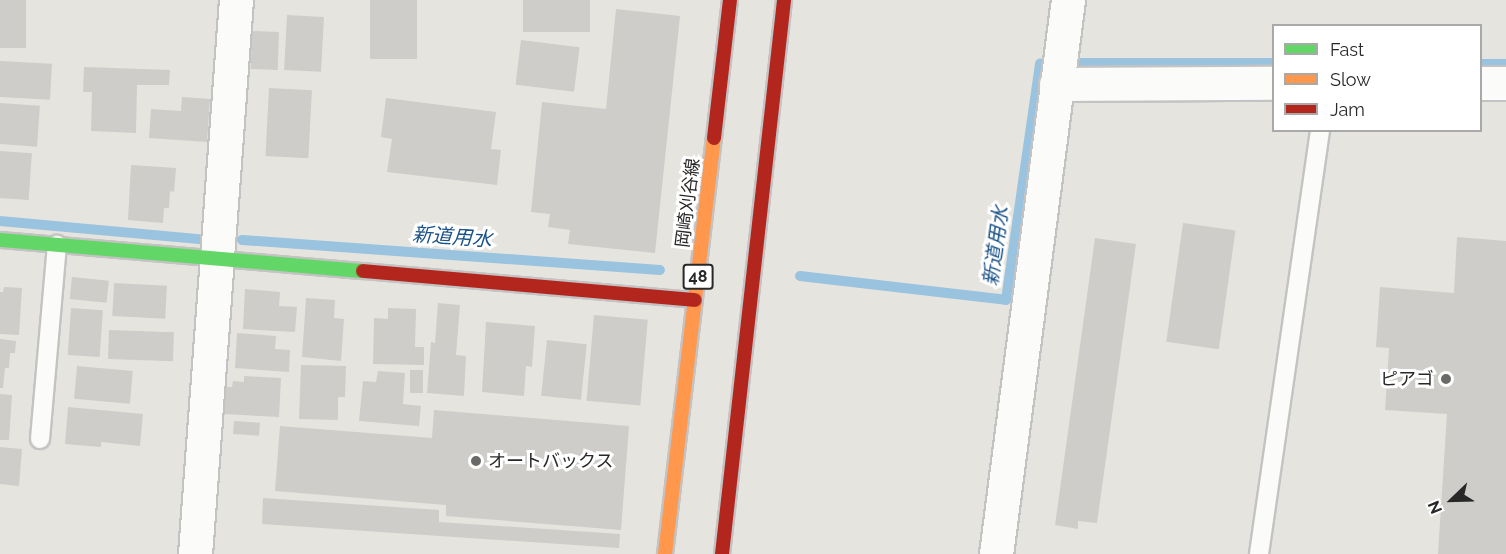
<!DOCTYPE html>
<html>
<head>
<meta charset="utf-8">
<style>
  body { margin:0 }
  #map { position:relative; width:1506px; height:554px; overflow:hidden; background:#e6e4de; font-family:Raleway,"Noto Sans JP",sans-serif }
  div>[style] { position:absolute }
  .stream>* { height:10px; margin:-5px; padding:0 5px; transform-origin:5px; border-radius:5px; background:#99c3df }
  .building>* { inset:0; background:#cfcdc9; transform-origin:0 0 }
  .roads { filter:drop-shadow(2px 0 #c4c3c3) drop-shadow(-2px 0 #c4c3c3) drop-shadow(0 2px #c4c3c3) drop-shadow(0 -2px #c4c3c3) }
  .lane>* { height:18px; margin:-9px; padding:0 9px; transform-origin:9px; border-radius:9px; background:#fbfbfa }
  .street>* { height:33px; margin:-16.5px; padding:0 16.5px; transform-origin:16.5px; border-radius:16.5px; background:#fbfbfa }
  .fast>* { height:14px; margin:-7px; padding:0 7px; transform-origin:7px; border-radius:7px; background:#63d668 }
  .slow>* { height:14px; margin:-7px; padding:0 7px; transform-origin:7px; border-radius:7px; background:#ff974d }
  .jam>* { height:14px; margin:-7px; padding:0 7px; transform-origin:7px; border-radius:7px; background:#b3261e }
  .dots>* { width:16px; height:16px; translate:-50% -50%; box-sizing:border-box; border:3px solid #fff; border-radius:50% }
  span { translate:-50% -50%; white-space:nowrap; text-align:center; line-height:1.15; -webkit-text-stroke:6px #fff; paint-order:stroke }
  .shield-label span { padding:2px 4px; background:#fff; border:2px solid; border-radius:4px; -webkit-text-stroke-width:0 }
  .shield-label { font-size:16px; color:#282828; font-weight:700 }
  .street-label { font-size:18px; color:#282828 }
  .poi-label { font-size:18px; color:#282828 }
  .right { translate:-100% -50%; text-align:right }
  .left { translate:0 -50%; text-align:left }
  .water-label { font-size:20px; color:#1b5388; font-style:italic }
  .legend { position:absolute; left:1272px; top:24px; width:210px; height:108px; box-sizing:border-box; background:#fff; border:2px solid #a9a9a9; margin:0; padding:8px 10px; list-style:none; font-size:18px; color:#282828 }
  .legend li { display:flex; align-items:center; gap:12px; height:30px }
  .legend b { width:30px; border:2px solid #a9a9a9 }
  .north { position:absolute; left:1422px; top:470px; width:60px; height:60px; -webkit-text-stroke:4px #fff; paint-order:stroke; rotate:247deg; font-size:16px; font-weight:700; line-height:24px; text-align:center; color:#282828 }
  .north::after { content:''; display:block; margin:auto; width:21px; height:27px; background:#282828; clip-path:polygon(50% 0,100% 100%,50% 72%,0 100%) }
</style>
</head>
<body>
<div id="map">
  <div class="stream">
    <div style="left:1080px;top:63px;width:194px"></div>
    <div style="left:1480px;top:64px;width:26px"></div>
    <div style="left:0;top:221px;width:200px;rotate:5.2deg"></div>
    <div style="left:242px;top:240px;width:419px;rotate:4.1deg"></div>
    <div style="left:800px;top:276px;width:207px;rotate:6.6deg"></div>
    <div style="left:1006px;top:300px;width:239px;rotate:-81.8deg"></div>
  </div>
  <div class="building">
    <div style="left:0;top:0;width:26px;height:48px"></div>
    <div style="left:370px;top:0;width:47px;height:59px"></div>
    <div style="left:523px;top:0;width:67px;height:32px"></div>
    <div style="clip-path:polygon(616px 9px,680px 16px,655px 253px,568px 244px,570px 230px,548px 227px,550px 214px,531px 212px,542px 102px,606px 109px)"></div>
    <div style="left:287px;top:15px;width:37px;height:55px;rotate:3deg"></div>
    <div style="left:252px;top:31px;width:27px;height:38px;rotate:2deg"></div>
    <div style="left:521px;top:40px;width:59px;height:45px;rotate:7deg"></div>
    <div style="left:0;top:61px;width:52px;height:36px;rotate:3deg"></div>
    <div style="clip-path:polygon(84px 67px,170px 70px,169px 85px,137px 85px,136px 133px,91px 131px,92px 92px,83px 92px)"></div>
    <div style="left:269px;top:88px;width:43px;height:68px;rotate:3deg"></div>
    <div style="clip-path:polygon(182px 97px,210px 99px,207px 142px,149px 138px,151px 109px,181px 111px)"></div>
    <div style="clip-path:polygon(386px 98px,496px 112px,491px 149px,501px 150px,497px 185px,387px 172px,392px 139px,381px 137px)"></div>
    <div style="left:0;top:103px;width:40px;height:41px;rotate:4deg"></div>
    <div style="left:0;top:151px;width:32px;height:47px;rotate:4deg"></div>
    <div style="clip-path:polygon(131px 165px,176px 168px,174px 192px,170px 191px,169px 208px,164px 208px,163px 223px,128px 220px)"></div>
    <div style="left:1183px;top:223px;width:53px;height:120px;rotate:8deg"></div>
    <div style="clip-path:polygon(1457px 237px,1506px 241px,1506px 554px,1438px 554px,1447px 414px,1385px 410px,1389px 348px,1376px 347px,1380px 287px,1454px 293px)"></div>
    <div style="clip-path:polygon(1095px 238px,1136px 244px,1097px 523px,1078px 521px,1078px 529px,1055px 525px)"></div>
    <div style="left:72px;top:277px;width:37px;height:22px;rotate:6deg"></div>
    <div style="left:114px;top:283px;width:53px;height:33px;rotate:3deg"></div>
    <div style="clip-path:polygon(4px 287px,22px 288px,19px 335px,0 334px,0 292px,3px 292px)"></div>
    <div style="clip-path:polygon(245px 289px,280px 292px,279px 306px,297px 307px,295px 332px,243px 329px)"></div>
    <div style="clip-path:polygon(306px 298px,335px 300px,334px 318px,344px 319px,341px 361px,302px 357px)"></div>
    <div style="clip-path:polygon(438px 303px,460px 305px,456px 355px,466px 356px,464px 396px,427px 393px,431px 342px,435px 343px)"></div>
    <div style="left:71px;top:308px;width:32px;height:47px;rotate:4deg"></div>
    <div style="clip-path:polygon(388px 308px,416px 309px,415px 347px,424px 347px,424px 365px,373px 364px,374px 318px,388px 319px)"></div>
    <div style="left:594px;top:315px;width:54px;height:86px;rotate:5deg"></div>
    <div style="clip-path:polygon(486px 322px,535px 326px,532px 367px,526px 366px,524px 396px,482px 392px)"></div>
    <div style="left:109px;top:330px;width:65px;height:29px;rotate:2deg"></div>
    <div style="clip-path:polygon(237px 333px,276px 336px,275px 349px,290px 350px,289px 372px,235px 368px)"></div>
    <div style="clip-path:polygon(0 339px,16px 341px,15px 353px,10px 353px,9px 368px,5px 368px,3px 388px,0 388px)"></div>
    <div style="left:547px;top:340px;width:40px;height:56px;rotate:6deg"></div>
    <div style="clip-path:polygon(301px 365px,346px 366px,345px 397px,338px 397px,338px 420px,299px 419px)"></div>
    <div style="left:77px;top:366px;width:56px;height:33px;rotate:5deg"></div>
    <div style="left:410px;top:370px;width:13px;height:23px"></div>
    <div style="clip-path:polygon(378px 371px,405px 373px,403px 404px,421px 406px,419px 426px,359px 421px,363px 381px,376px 382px)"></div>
    <div style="clip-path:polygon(244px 376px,281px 378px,279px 417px,224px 414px,226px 387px,232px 387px,233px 381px,244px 382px)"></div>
    <div style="clip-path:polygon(0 394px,12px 395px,9px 440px,0 440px)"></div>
    <div style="clip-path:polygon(68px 407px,143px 414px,140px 446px,101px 442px,101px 447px,65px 444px)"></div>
    <div style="clip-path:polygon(434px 410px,629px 426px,621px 530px,446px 516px,446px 505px,275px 491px,280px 426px,432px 438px)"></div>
    <div style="left:234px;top:421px;width:26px;height:13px;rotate:4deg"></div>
    <div style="clip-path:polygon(0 447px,22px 449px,19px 486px,0 484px)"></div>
    <div style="clip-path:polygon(263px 498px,439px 510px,439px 522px,620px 534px,619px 548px,262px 524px)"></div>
  </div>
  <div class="roads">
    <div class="lane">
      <div style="left:40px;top:439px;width:195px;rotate:-85deg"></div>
      <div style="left:1259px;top:554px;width:428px;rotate:-81.8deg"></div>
    </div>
    <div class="street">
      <div style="left:1480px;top:83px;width:26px"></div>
      <div style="left:1056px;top:84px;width:218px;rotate:-0.3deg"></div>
      <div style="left:195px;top:554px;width:556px;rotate:-85.77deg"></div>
      <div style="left:996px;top:554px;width:559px;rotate:-82.6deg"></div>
    </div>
    <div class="fast">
      <div style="left:0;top:240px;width:364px;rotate:4.9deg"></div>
    </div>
    <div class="slow">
      <div style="left:665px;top:554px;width:419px;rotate:-83.3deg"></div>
    </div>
    <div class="jam">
      <div style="left:714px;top:138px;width:139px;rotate:-83.4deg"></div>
      <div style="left:363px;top:271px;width:333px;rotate:5deg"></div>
      <div style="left:722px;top:554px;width:557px;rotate:-83.61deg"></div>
    </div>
  </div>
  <div class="dots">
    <div style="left:1446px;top:379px;background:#6a6a68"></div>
    <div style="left:476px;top:461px;background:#6a6a68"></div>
  </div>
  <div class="shield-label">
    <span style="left:698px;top:277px">48</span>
  </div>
  <div class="street-label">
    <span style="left:688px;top:203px;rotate:-83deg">岡崎刈谷線</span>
  </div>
  <div class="poi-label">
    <span class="right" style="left:1434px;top:379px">ピアゴ</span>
    <span class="left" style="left:488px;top:461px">オートバックス</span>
  </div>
  <div class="water-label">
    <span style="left:452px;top:237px;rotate:4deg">新道用水</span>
    <span style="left:996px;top:246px;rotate:-82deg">新道用水</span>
  </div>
  <ul class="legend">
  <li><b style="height:8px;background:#63d668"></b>Fast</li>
  <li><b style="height:8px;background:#ff974d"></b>Slow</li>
  <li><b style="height:8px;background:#b3261e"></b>Jam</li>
  </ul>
  <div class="north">N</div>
</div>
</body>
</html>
